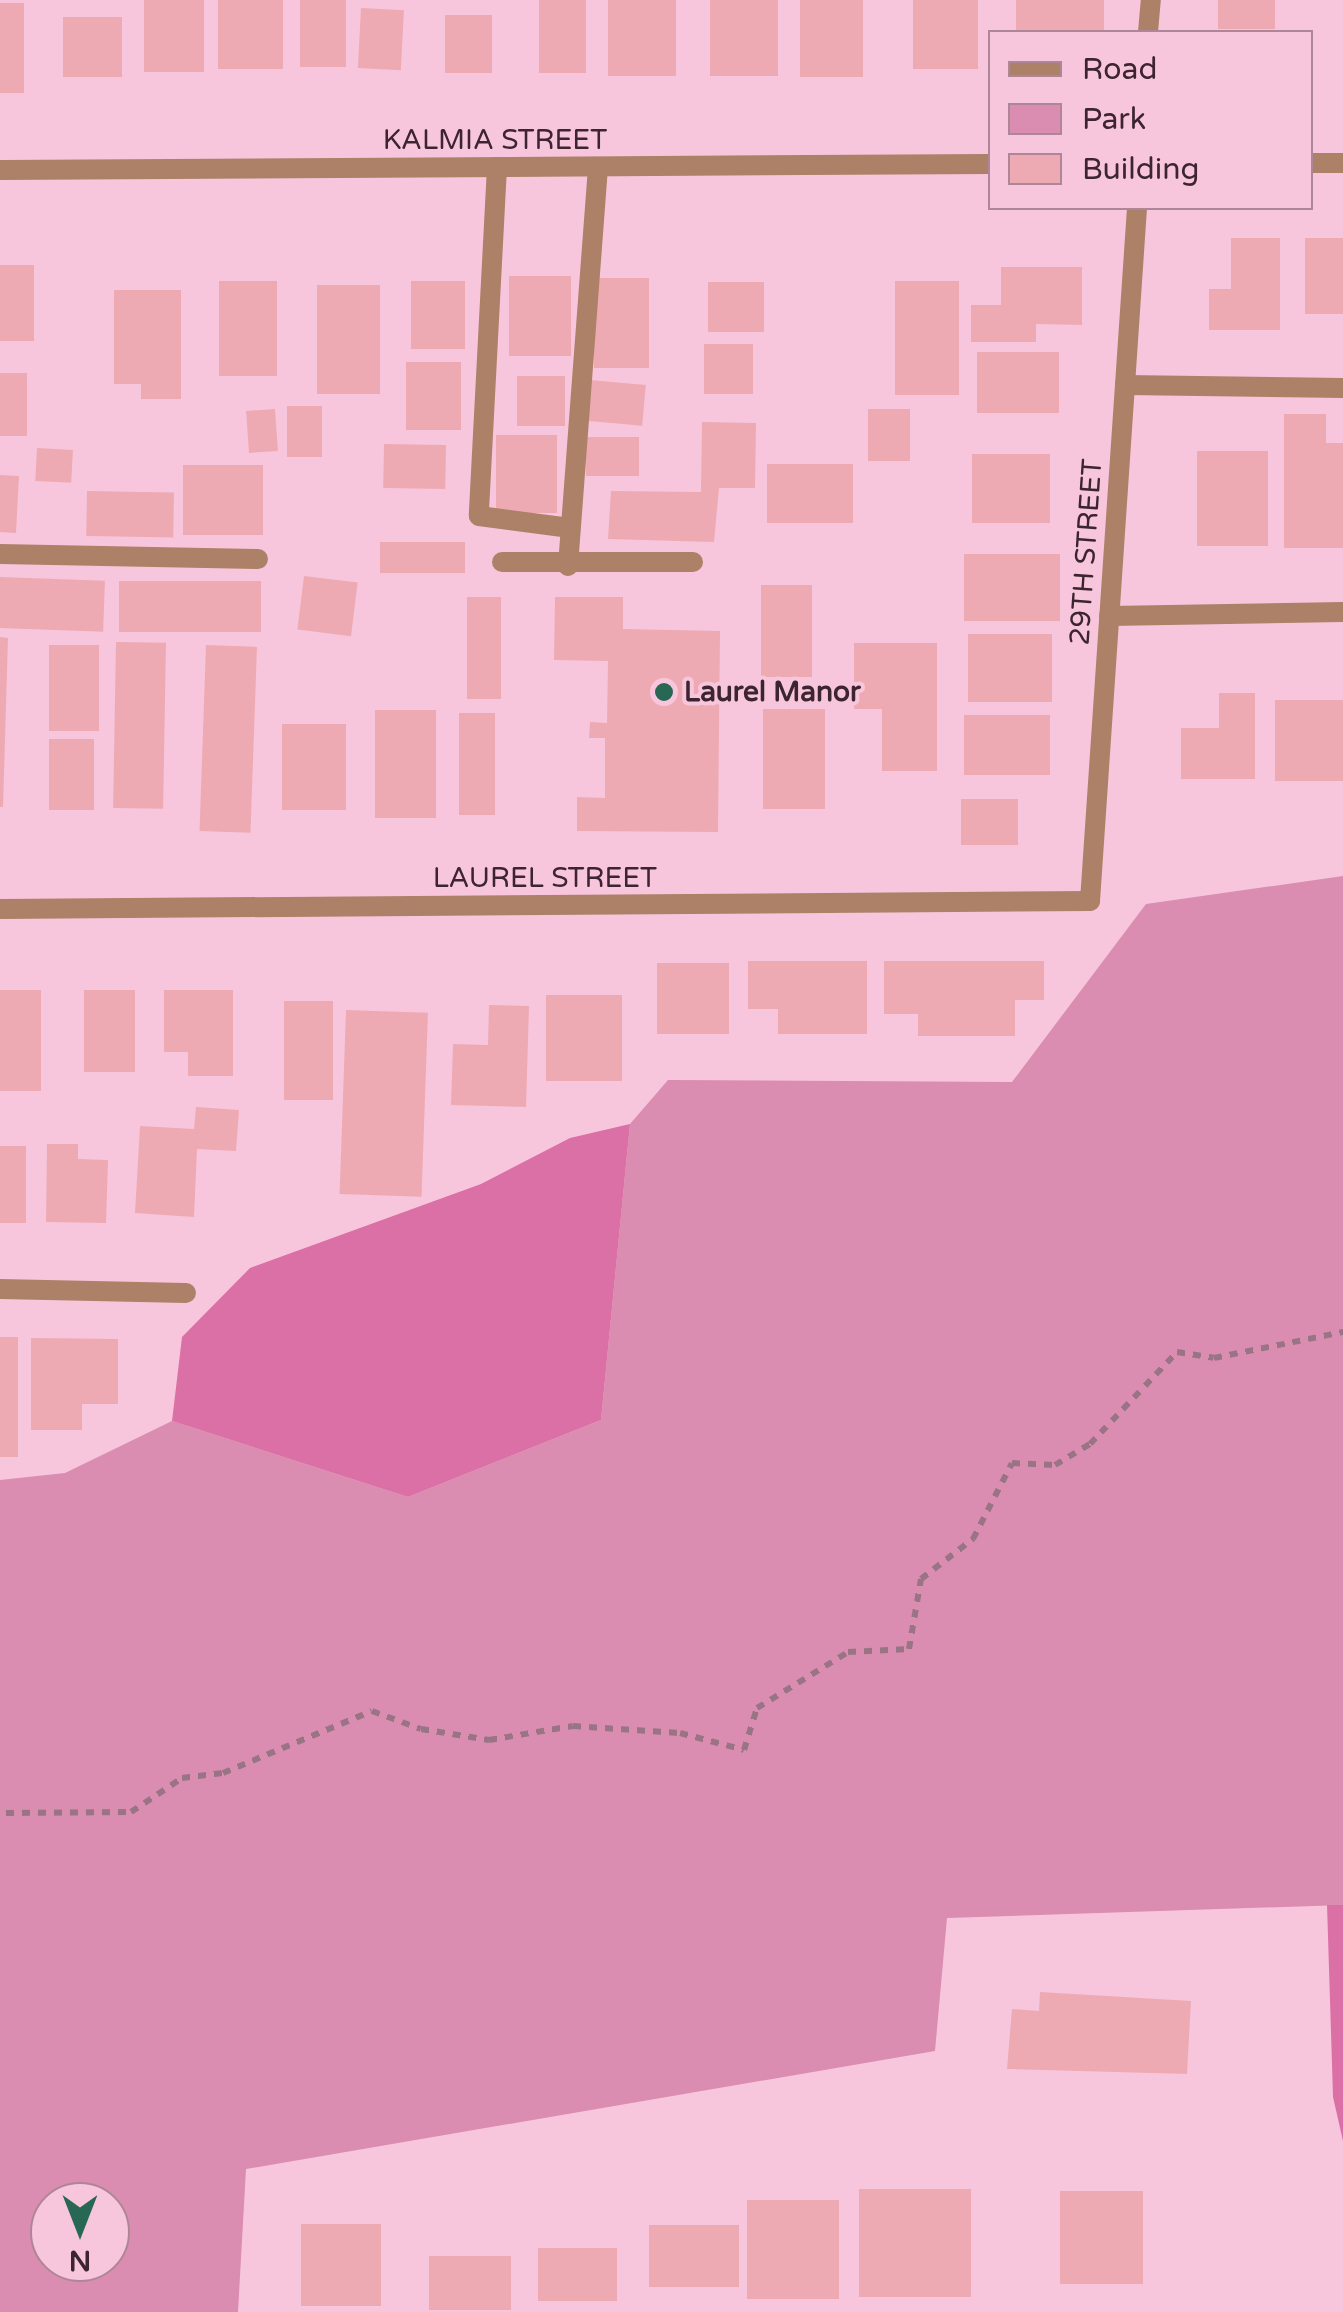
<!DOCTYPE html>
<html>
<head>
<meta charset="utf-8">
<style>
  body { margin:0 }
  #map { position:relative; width:1343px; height:2312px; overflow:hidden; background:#f8c6dc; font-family:"Varela Round",sans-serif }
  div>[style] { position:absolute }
  .green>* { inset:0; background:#da8cb1 }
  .forest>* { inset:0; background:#da70a5 }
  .building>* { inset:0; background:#edaab3; transform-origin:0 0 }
  .path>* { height:6px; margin-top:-3px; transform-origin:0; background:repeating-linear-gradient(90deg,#997485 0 8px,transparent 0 16px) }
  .lane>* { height:20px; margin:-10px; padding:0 10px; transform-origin:10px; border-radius:10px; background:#ad8068 }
  .street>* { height:20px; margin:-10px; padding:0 10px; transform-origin:10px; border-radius:10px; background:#ad8068 }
  .dots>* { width:28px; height:28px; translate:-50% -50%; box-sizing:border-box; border:5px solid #f8c6dc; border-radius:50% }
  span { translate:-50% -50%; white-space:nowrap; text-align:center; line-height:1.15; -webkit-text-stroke:8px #f8c6dc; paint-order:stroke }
  .street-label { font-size:28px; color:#3c2530 }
  .poi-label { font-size:28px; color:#3c2530; font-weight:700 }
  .left { translate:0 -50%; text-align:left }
  .legend { position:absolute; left:988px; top:30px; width:325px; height:180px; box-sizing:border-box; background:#f8c6dc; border:2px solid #ad8697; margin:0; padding:12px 18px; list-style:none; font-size:30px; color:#3c2530 }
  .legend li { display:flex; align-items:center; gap:20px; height:50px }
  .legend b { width:50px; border:2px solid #ad8697 }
  .north { position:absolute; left:30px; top:2182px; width:100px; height:100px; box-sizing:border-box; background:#f8c6dc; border:2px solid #ad8697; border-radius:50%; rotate:180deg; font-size:28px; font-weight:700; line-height:40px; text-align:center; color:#3c2530 }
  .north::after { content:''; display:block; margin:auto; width:35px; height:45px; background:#286754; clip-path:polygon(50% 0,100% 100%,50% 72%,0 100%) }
</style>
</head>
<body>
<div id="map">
  <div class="green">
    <div style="clip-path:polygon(evenodd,1343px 876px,1343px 1905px,947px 1918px,935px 2051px,246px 2169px,238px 2312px,0 2312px,0 1480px,65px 1473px,172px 1421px,408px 1497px,601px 1420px,630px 1124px,668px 1080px,1012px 1082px,1146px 904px,1343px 876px,50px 2202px,110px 2202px,110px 2262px,50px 2262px,50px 2202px)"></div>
  </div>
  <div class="forest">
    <div style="clip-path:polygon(630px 1124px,601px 1420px,408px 1497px,172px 1421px,182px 1337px,250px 1268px,481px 1184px,570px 1138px)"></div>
    <div style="clip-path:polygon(1327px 1905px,1343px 1905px,1343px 2141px,1333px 2097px)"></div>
  </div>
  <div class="building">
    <div style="left:144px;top:0;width:60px;height:72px"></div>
    <div style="left:218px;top:0;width:65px;height:69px"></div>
    <div style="left:300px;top:0;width:46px;height:67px"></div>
    <div style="left:539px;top:0;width:47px;height:73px"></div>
    <div style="left:608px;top:0;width:68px;height:76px"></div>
    <div style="left:710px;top:0;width:68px;height:76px"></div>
    <div style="left:800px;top:0;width:63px;height:77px"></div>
    <div style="left:913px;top:0;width:65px;height:69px"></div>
    <div style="left:1016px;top:0;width:88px;height:32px"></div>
    <div style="left:1218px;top:0;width:57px;height:29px"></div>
    <div style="left:0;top:3px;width:24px;height:90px"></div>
    <div style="left:361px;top:8px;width:43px;height:60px;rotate:3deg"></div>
    <div style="left:445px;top:15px;width:47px;height:58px"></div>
    <div style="left:63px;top:17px;width:59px;height:60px"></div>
    <div style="clip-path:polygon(1231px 238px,1280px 238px,1280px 330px,1209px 330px,1209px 289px,1231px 289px)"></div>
    <div style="left:1305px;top:238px;width:38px;height:76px"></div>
    <div style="left:0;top:265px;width:34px;height:76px"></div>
    <div style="clip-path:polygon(1001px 267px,1082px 267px,1082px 325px,1036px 324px,1036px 342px,971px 342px,971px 305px,1001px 305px)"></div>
    <div style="left:509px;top:276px;width:62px;height:80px"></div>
    <div style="left:594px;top:278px;width:55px;height:90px"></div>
    <div style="left:219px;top:281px;width:58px;height:95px"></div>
    <div style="left:411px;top:281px;width:54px;height:68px"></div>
    <div style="left:895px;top:281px;width:64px;height:114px"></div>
    <div style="left:708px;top:282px;width:56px;height:50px"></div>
    <div style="left:317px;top:285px;width:63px;height:109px"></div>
    <div style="clip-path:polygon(114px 290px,181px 290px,181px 399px,141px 399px,141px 384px,114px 384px)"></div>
    <div style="left:704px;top:344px;width:49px;height:50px"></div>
    <div style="left:977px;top:352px;width:82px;height:61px"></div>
    <div style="left:406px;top:362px;width:55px;height:68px"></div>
    <div style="left:0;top:373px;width:27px;height:63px"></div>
    <div style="left:517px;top:376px;width:48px;height:50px"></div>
    <div style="left:590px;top:380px;width:56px;height:41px;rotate:5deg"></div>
    <div style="left:287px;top:406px;width:35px;height:51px"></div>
    <div style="left:275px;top:409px;width:42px;height:29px;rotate:86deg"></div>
    <div style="left:868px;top:409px;width:42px;height:52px"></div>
    <div style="clip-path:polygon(1284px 414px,1326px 414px,1326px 443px,1343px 443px,1343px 548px,1284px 548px)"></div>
    <div style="clip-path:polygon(702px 422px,756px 423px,755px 488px,719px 488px,714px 542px,608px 539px,611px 491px,701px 492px)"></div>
    <div style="left:496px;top:435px;width:61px;height:78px"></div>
    <div style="left:586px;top:437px;width:53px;height:39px"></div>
    <div style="left:384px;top:444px;width:62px;height:44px;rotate:1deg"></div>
    <div style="left:37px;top:448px;width:36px;height:33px;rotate:3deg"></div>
    <div style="left:1197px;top:451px;width:71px;height:95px"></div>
    <div style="left:972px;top:454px;width:78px;height:69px"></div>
    <div style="left:767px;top:464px;width:86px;height:59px"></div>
    <div style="left:183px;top:465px;width:80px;height:70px"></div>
    <div style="left:0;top:475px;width:19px;height:57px;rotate:3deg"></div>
    <div style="left:87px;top:491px;width:87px;height:45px;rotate:1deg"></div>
    <div style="left:380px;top:542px;width:85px;height:31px"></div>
    <div style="left:964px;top:554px;width:96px;height:67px"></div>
    <div style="left:304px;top:576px;width:54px;height:54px;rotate:7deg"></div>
    <div style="left:0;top:577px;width:105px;height:51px;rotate:2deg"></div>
    <div style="left:119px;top:581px;width:142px;height:51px"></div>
    <div style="left:761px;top:585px;width:51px;height:92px"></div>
    <div style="left:467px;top:597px;width:34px;height:102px"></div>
    <div style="clip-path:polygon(555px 597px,623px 597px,623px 629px,720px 631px,718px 832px,577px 831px,577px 797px,605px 798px,605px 738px,589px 738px,590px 722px,607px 723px,608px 661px,554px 660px)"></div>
    <div style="left:968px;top:634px;width:84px;height:68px"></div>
    <div style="clip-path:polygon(0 637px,8px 638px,3px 807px,0 807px)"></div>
    <div style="left:116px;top:642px;width:50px;height:166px;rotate:1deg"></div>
    <div style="clip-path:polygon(854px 643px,937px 643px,937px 771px,882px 771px,882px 709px,854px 709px)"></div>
    <div style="left:49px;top:645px;width:50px;height:86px"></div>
    <div style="left:206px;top:645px;width:51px;height:186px;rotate:2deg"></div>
    <div style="clip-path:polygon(1219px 693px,1255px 693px,1255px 779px,1181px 779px,1181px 728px,1219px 728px)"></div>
    <div style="left:1275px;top:700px;width:68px;height:81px"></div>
    <div style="left:763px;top:709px;width:62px;height:100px"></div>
    <div style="left:375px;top:710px;width:61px;height:108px"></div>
    <div style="left:459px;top:713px;width:36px;height:102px"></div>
    <div style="left:964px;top:715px;width:86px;height:60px"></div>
    <div style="left:282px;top:724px;width:64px;height:86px"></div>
    <div style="left:49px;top:739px;width:45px;height:71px"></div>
    <div style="left:961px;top:799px;width:57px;height:46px"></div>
    <div style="clip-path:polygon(748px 961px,867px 961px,867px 1034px,778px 1034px,778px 1009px,748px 1009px)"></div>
    <div style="clip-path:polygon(884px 961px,1044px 961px,1044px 1000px,1015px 1000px,1015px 1036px,918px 1036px,918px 1014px,884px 1014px)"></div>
    <div style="left:657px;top:963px;width:72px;height:71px"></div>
    <div style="left:0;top:990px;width:41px;height:101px"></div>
    <div style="left:84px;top:990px;width:51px;height:82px"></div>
    <div style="clip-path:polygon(164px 990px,233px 990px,233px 1076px,188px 1076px,188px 1052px,164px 1052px)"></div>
    <div style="left:546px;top:995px;width:76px;height:86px"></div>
    <div style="left:284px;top:1001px;width:49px;height:99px"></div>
    <div style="clip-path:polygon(489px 1005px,529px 1006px,526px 1107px,451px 1105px,453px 1044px,488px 1045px)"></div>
    <div style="left:346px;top:1010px;width:82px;height:184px;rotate:2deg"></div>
    <div style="clip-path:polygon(196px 1107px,239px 1110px,236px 1151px,197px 1149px,194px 1217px,135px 1213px,140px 1126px,194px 1129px)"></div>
    <div style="clip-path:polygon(47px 1144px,78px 1144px,78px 1159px,108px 1160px,106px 1223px,46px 1222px)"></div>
    <div style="left:0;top:1146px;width:26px;height:77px"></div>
    <div style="left:0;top:1337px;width:18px;height:120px"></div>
    <div style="clip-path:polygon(31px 1338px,118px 1339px,118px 1404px,82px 1404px,82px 1430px,31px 1430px)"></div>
    <div style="clip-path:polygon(1040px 1992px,1191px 2001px,1187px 2074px,1007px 2069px,1012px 2009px,1039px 2011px)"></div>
    <div style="left:859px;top:2189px;width:112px;height:108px"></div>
    <div style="left:1060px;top:2191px;width:83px;height:93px"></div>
    <div style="left:747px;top:2200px;width:92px;height:99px"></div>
    <div style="left:301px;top:2224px;width:80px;height:82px"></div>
    <div style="left:649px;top:2225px;width:90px;height:62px"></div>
    <div style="left:538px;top:2248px;width:79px;height:53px"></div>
    <div style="left:429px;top:2256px;width:82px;height:54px"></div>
  </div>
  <div class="path">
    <div style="left:6px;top:1813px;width:125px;rotate:-0.5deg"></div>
    <div style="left:131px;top:1812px;width:61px;rotate:-33.7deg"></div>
    <div style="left:182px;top:1778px;width:41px;rotate:-7deg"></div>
    <div style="left:223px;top:1773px;width:161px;rotate:-22.6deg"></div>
    <div style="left:372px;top:1711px;width:52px;rotate:20.2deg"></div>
    <div style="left:421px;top:1729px;width:69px;rotate:9.2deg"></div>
    <div style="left:489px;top:1740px;width:85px;rotate:-9.5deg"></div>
    <div style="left:573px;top:1726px;width:107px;rotate:3.7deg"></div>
    <div style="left:680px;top:1733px;width:66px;rotate:14.9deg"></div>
    <div style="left:744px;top:1750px;width:44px;rotate:-72.8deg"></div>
    <div style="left:757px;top:1708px;width:107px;rotate:-31.6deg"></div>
    <div style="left:848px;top:1652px;width:61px;rotate:-2.8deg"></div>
    <div style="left:909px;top:1649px;width:71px;rotate:-80.3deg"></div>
    <div style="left:921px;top:1579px;width:66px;rotate:-37.6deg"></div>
    <div style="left:973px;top:1539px;width:85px;rotate:-62.8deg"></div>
    <div style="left:1012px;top:1463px;width:43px;rotate:2.7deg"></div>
    <div style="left:1055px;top:1465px;width:41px;rotate:-31deg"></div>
    <div style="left:1090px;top:1444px;width:127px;rotate:-46.6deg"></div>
    <div style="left:1177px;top:1352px;width:37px;rotate:9deg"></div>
    <div style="left:1214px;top:1358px;width:132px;rotate:-11.4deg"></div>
  </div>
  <div class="lane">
    <div style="left:497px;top:167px;width:349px;rotate:93deg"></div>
    <div style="left:479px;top:516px;width:92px;rotate:7.5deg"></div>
    <div style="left:1125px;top:385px;width:218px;rotate:0.8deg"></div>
    <div style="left:0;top:554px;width:258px;rotate:1.1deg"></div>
    <div style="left:502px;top:562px;width:191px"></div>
    <div style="left:568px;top:566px;width:400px;rotate:-85.7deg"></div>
  </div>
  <div class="street">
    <div style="left:1148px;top:32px;width:32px;rotate:-85deg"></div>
    <div style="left:1310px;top:163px;width:33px"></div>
    <div style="left:0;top:170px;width:991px;rotate:-0.35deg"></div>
    <div style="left:1109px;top:616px;width:234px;rotate:-1deg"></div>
    <div style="left:0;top:909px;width:1090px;rotate:-0.42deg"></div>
    <div style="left:1090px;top:901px;width:695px;rotate:-86.12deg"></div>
    <div style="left:0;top:1289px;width:186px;rotate:1.2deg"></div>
  </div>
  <div class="dots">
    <div style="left:664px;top:692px;background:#286754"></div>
  </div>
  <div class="street-label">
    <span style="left:495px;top:140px">KALMIA STREET</span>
    <span style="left:1086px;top:552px;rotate:-86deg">29TH STREET</span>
    <span style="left:545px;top:878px">LAUREL STREET</span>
  </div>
  <div class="poi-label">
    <span class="left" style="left:684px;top:692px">Laurel Manor</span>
  </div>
  <ul class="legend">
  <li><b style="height:12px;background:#ad8068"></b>Road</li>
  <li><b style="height:28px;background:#da8cb1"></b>Park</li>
  <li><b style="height:28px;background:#edaab3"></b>Building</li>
  </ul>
  <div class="north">N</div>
</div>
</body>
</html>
